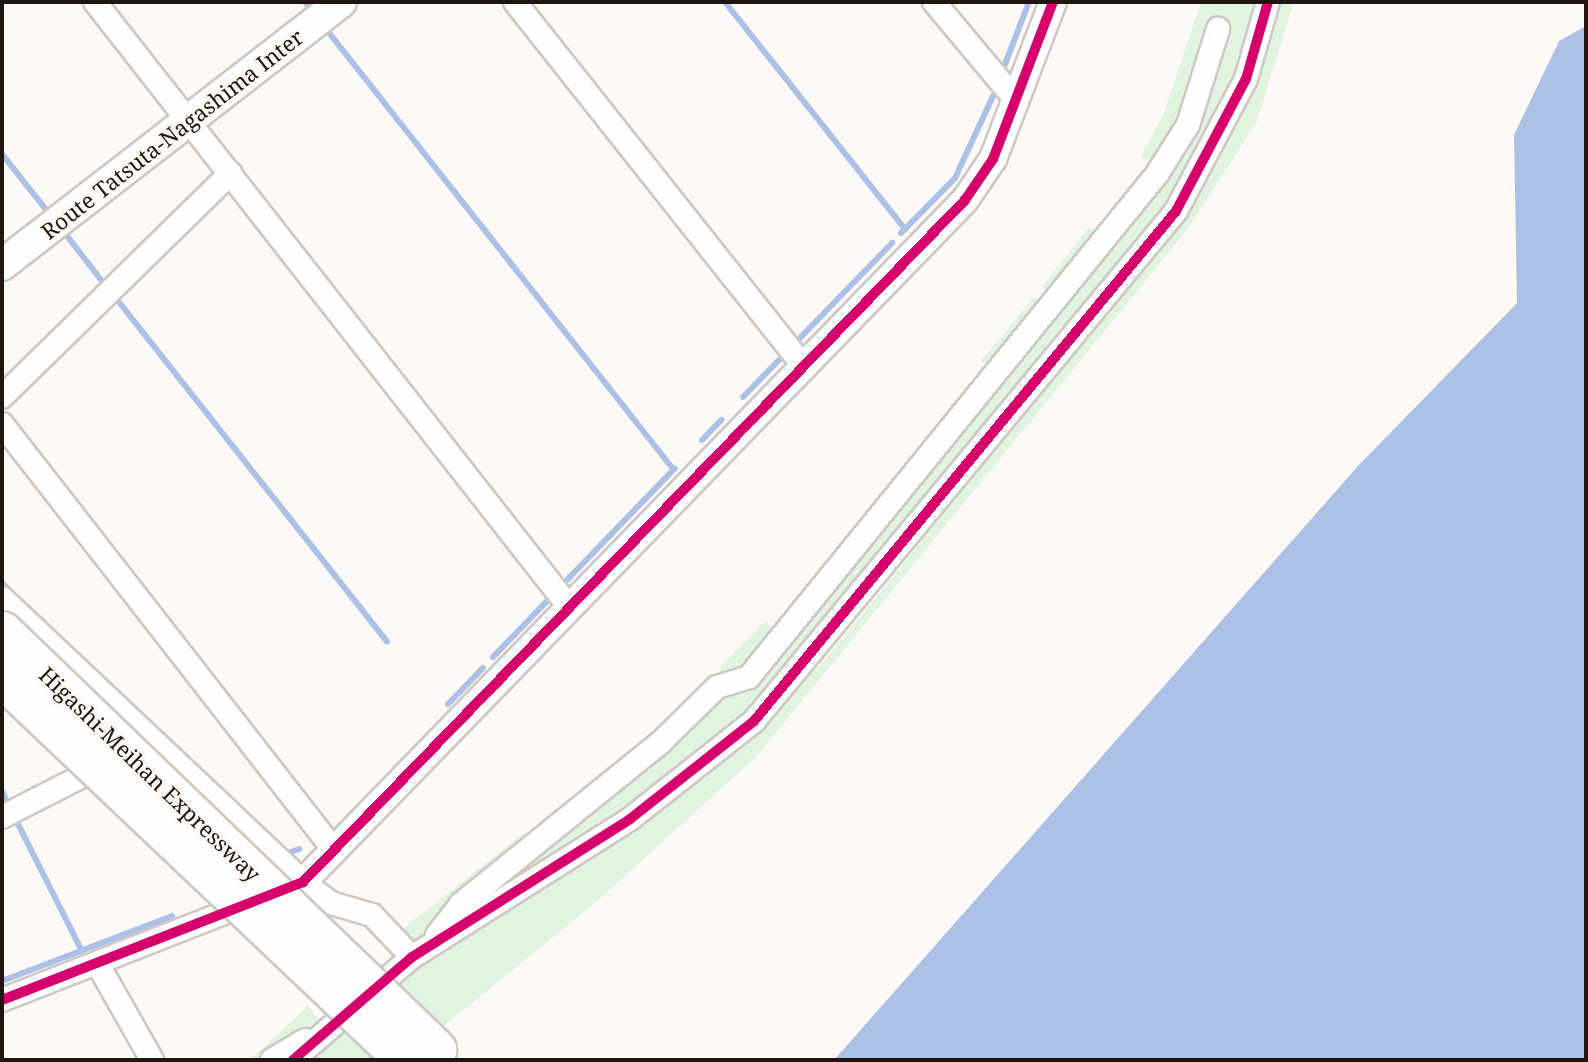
<!DOCTYPE html>
<html>
<head>
<meta charset="utf-8">
<style>
  body { margin:0 }
  #map { position:relative; width:1588px; height:1062px; overflow:hidden; background:#fcf9f7; font-family:"Noto Serif",serif }
  div>[style] { position:absolute }
  .green>* { inset:0; background:#e0f4df; transform-origin:0 0 }
  .water>* { inset:0; background:#adc1e7 }
  .stream>* { height:6px; margin:-3px; padding:0 3px; transform-origin:3px; border-radius:3px; background:#adc1e7 }
  .roads { filter:drop-shadow(2px 0 #cfc9c5) drop-shadow(-2px 0 #cfc9c5) drop-shadow(0 2px #cfc9c5) drop-shadow(0 -2px #cfc9c5) }
  .minor>* { height:22px; margin:-11px; padding:0 11px; transform-origin:11px; border-radius:11px; background:#fffefe }
  .tertiary>* { height:26px; margin:-13px; padding:0 13px; transform-origin:13px; border-radius:13px; background:#fffefe }
  .secondary>* { height:30px; margin:-15px; padding:0 15px; transform-origin:15px; border-radius:15px; background:#fffefe }
  .bridges { filter:drop-shadow(2px 0 #cfc9c5) drop-shadow(-2px 0 #cfc9c5) drop-shadow(0 2px #cfc9c5) drop-shadow(0 -2px #cfc9c5) }
  .motorway-bridge>* { height:40px; margin:-20px; padding:0 20px; transform-origin:20px; border-radius:20px; background:#fffefe }
  .cycleway>* { height:10px; margin:-5px; padding:0 5px; transform-origin:5px; border-radius:5px; background:#d6006c }
  span { translate:-50% -50%; white-space:nowrap; text-align:center; line-height:1.15; -webkit-text-stroke:7px #fef8f5; paint-order:stroke }
  .street-label { font-size:22px; color:#201611 }
  .frame { position:absolute; inset:0; border:4px solid #201611; pointer-events:none }
</style>
</head>
<body>
<div id="map">
  <div class="green">
    <div style="clip-path:polygon(1201px 2px,1259px 2px,1239px 76px,1185px 180px,1128px 255px,747px 712px,628px 808px,461px 916px,719px 695px,1165px 175px,1219px 60px,1227px 22px,1217px 20px,1201px 80px,1156px 165px,1140px 157px,1163px 115px)"></div>
    <div style="clip-path:polygon(1279px 2px,1293px 2px,1292px 8px,1257px 121px,1188px 229px,755px 758px,595px 903px,402px 1060px,306px 1060px,425px 958px,633px 832px,697px 783px,825px 660px,1186px 216px,1253px 88px)"></div>
    <div style="left:1089px;top:227px;width:11px;height:76px;rotate:38deg"></div>
    <div style="clip-path:polygon(1034px 297px,1042px 302px,992px 370px,981px 361px)"></div>
    <div style="clip-path:polygon(765px 621px,778px 633px,745px 673px,726px 681px,719px 668px)"></div>
    <div style="clip-path:polygon(524px 833px,531px 843px,439px 917px,423px 938px,408px 939px,401px 930px)"></div>
    <div style="clip-path:polygon(308px 1006px,319px 1020px,262px 1060px,250px 1060px)"></div>
  </div>
  <div class="water">
    <div style="clip-path:polygon(1586px 26px,1586px 1060px,834px 1060px,1358px 466px,1517px 303px,1514px 135px,1559px 41px)"></div>
  </div>
  <div class="stream">
    <div style="left:305px;top:2px;width:5px;rotate:53deg"></div>
    <div style="left:725px;top:2px;width:290px;rotate:51.6deg"></div>
    <div style="left:330px;top:34px;width:554px;rotate:51.74deg"></div>
    <div style="left:1002px;top:72px;width:75px;rotate:-68.9deg"></div>
    <div style="left:2px;top:154px;width:68px;rotate:51.6deg"></div>
    <div style="left:901px;top:233px;width:77px;rotate:-45.5deg"></div>
    <div style="left:955px;top:178px;width:90px;rotate:-65.1deg"></div>
    <div style="left:67px;top:236px;width:62px;rotate:52.2deg"></div>
    <div style="left:115px;top:297px;width:439px;rotate:51.7deg"></div>
    <div style="left:799px;top:339px;width:134px;rotate:-45.9deg"></div>
    <div style="left:743px;top:397px;width:52px;rotate:-45.8deg"></div>
    <div style="left:702px;top:440px;width:28px;rotate:-46deg"></div>
    <div style="left:565px;top:582px;width:158px;rotate:-46deg"></div>
    <div style="left:2px;top:583px;width:16px;rotate:45deg"></div>
    <div style="left:493px;top:657px;width:79px;rotate:-46deg"></div>
    <div style="left:448px;top:704px;width:50px;rotate:-45.8deg"></div>
    <div style="left:2px;top:791px;width:17px;rotate:65deg"></div>
    <div style="left:14px;top:816px;width:151px;rotate:63.3deg"></div>
    <div style="left:284px;top:854px;width:16px;rotate:-18deg"></div>
    <div style="left:2px;top:981px;width:182px;rotate:-20.9deg"></div>
  </div>
  <div class="roads">
    <div class="minor">
      <div style="left:95px;top:2px;width:770px;rotate:51.91deg"></div>
      <div style="left:515px;top:2px;width:465px;rotate:51.6deg"></div>
      <div style="left:934px;top:2px;width:126px;rotate:50.1deg"></div>
      <div style="left:2px;top:397px;width:320px;rotate:-44.4deg"></div>
      <div style="left:2px;top:424px;width:540px;rotate:52.07deg"></div>
      <div style="left:2px;top:598px;width:414px;rotate:43.3deg"></div>
      <div style="left:303px;top:882px;width:35px;rotate:37deg"></div>
      <div style="left:331px;top:903px;width:43px;rotate:16.3deg"></div>
      <div style="left:372px;top:915px;width:58px;rotate:46.4deg"></div>
      <div style="left:2px;top:817px;width:114px;rotate:-27deg"></div>
      <div style="left:437px;top:935px;width:39px;rotate:-52deg"></div>
      <div style="left:461px;top:904px;width:257px;rotate:-39deg"></div>
      <div style="left:661px;top:742px;width:78px;rotate:-44.5deg"></div>
      <div style="left:717px;top:687px;width:34px;rotate:-17deg"></div>
      <div style="left:749px;top:677px;width:648px;rotate:-50.95deg"></div>
      <div style="left:1157px;top:174px;width:58px;rotate:-57.7deg"></div>
      <div style="left:1188px;top:125px;width:101px;rotate:-72.6deg"></div>
      <div style="left:97px;top:963px;width:112px;rotate:60.4deg"></div>
      <div style="left:2px;top:1000px;width:265px;rotate:-21.4deg"></div>
      <div style="left:272px;top:1060px;width:39px;rotate:-31deg"></div>
      <div style="left:293px;top:1060px;width:157px;rotate:-40.9deg"></div>
      <div style="left:412px;top:957px;width:258px;rotate:-32.3deg"></div>
      <div style="left:630px;top:819px;width:158px;rotate:-38.3deg"></div>
      <div style="left:754px;top:721px;width:662px;rotate:-50.39deg"></div>
      <div style="left:1176px;top:211px;width:149px;rotate:-62.1deg"></div>
      <div style="left:1246px;top:79px;width:80px;rotate:-74.1deg"></div>
    </div>
    <div class="tertiary">
      <div style="left:303px;top:882px;width:950px;rotate:-45.85deg"></div>
      <div style="left:965px;top:200px;width:50px;rotate:-55.7deg"></div>
      <div style="left:993px;top:159px;width:168px;rotate:-69.1deg"></div>
    </div>
    <div class="secondary">
      <div style="left:2px;top:265px;width:429px;rotate:-37.8deg"></div>
    </div>
  </div>
  <div class="bridges">
    <div class="motorway-bridge">
      <div style="left:2px;top:632px;width:603px;rotate:43.92deg"></div>
      <div style="left:2px;top:677px;width:557px;rotate:43.47deg"></div>
    </div>
  </div>
  <div class="cycleway">
    <div style="left:2px;top:1000px;width:323px;rotate:-21.4deg"></div>
    <div style="left:303px;top:882px;width:950px;rotate:-45.85deg"></div>
    <div style="left:965px;top:200px;width:50px;rotate:-55.7deg"></div>
    <div style="left:993px;top:159px;width:168px;rotate:-69.1deg"></div>
    <div style="left:293px;top:1060px;width:157px;rotate:-40.9deg"></div>
    <div style="left:412px;top:957px;width:258px;rotate:-32.3deg"></div>
    <div style="left:630px;top:819px;width:158px;rotate:-38.3deg"></div>
    <div style="left:754px;top:721px;width:662px;rotate:-50.39deg"></div>
    <div style="left:1176px;top:211px;width:149px;rotate:-62.1deg"></div>
    <div style="left:1246px;top:79px;width:80px;rotate:-74.1deg"></div>
  </div>
  <div class="street-label">
    <span style="left:172px;top:134px;rotate:-38deg">Route Tatsuta-Nagashima Inter</span>
    <span style="left:150px;top:774px;rotate:44deg">Higashi-Meihan Expressway</span>
  </div>
  <div class="frame"></div>
</div>
</body>
</html>
